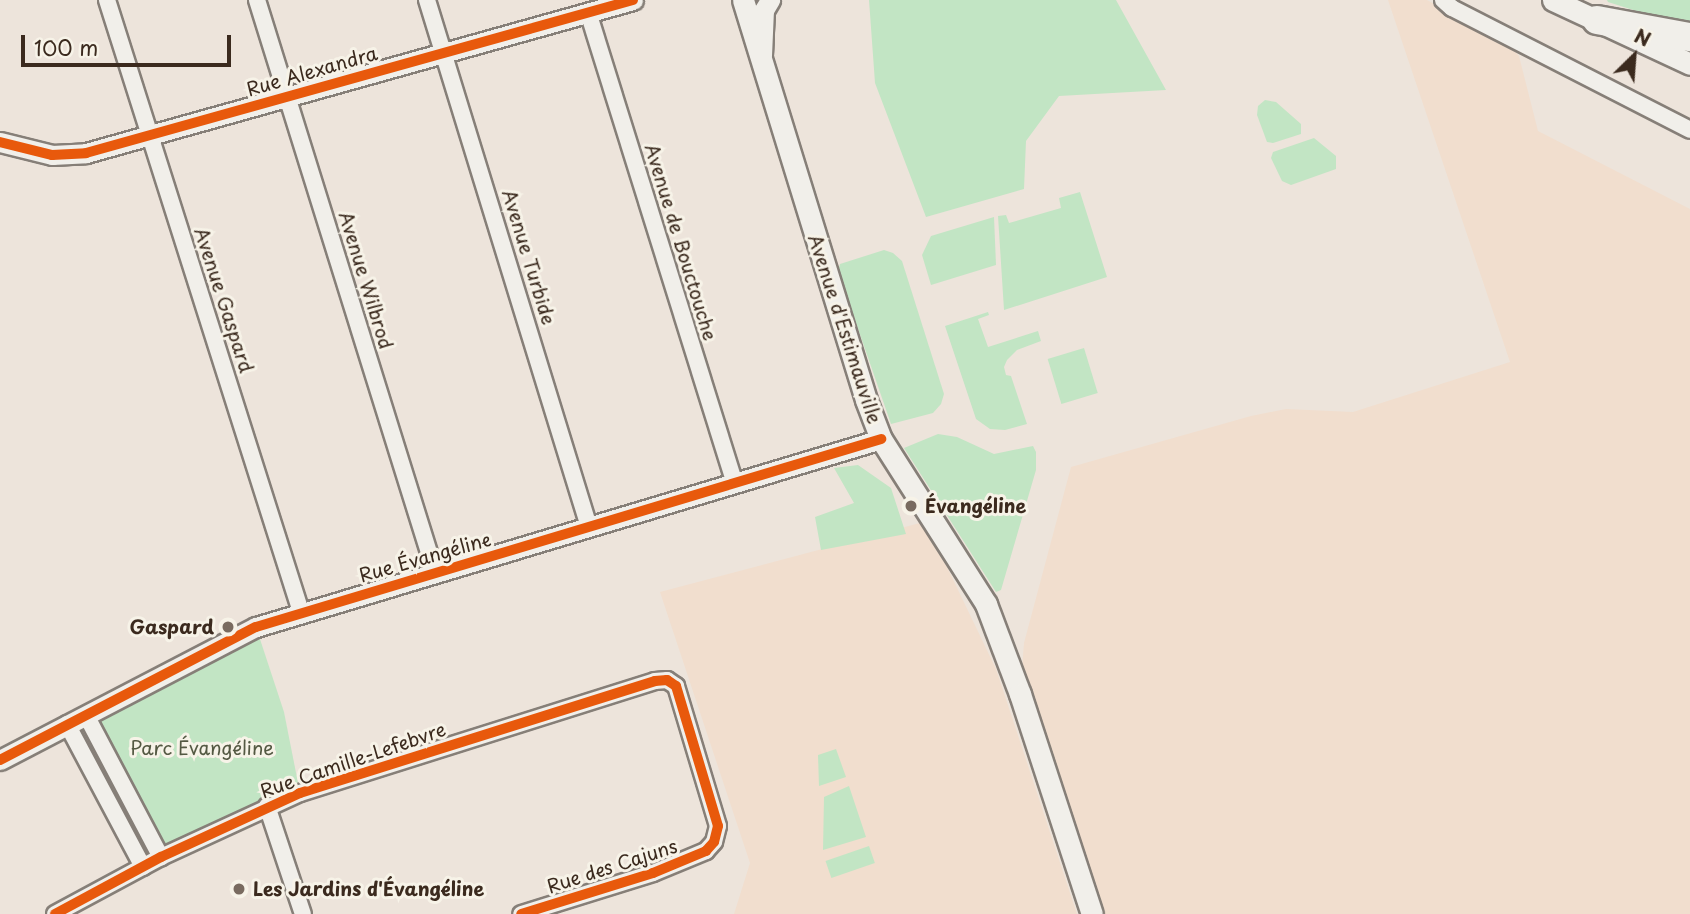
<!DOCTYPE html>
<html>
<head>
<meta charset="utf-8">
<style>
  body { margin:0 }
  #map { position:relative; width:1690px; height:914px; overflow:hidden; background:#ede4db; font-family:"Playpen Sans",sans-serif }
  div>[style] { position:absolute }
  .built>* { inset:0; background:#f1dece }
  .green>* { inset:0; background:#c2e5c4; transform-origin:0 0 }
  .roads { filter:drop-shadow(2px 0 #867f78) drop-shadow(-2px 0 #867f78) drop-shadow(0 2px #867f78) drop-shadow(0 -2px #867f78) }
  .minor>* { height:16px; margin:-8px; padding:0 8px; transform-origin:8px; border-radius:8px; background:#f1efea }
  .tertiary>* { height:19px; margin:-9.5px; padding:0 9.5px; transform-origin:9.5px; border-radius:9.5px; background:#f1efea }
  .secondary>* { height:21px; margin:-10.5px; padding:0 10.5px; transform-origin:10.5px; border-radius:10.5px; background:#f1efea }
  .motorway>* { height:28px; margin:-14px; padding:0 14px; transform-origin:14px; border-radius:14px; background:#f1efea }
  .cycleway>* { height:10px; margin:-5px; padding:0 5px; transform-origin:5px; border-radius:5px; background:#e8590c }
  .dots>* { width:19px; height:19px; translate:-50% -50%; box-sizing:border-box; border:4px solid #f7f3e8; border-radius:50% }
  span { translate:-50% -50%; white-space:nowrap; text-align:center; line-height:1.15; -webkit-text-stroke:6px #f7f3e8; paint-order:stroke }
  .street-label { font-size:19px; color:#3b2a1e }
  .poi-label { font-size:19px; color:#3b2a1e; font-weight:700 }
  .left { translate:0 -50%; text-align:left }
  .right { translate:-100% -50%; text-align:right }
  .park-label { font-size:19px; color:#545943 }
  .north { position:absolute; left:1599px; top:21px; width:70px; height:70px; -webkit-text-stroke:5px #f7f3e8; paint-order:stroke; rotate:25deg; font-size:19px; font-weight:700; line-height:28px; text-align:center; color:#3b2a1e }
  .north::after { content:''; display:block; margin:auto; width:24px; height:32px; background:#3b2a1e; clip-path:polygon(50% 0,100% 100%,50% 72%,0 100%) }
  .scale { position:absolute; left:21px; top:35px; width:210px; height:32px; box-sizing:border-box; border:4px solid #3b2a1e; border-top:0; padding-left:9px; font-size:21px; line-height:24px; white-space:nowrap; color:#3b2a1e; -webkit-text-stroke:5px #f7f3e8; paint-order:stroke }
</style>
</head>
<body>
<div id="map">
  <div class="built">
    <div style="clip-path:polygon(1388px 0,1427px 0,1512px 48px,1519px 56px,1538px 131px,1690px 209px,1690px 914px,1092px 914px,1020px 694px,1024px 643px,1071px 467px,1251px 416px,1286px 409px,1353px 412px,1510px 362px)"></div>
    <div style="clip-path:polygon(920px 523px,947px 567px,996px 669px,1077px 914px,734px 914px,750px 863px,660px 592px)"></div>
  </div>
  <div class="green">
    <div style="clip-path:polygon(869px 0,1116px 0,1166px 90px,1059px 96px,1026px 141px,1024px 189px,926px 217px,875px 83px)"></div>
    <div style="clip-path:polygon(1607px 0,1690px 0,1690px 28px,1608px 2px)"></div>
    <div style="clip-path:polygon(1265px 100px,1276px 102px,1301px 124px,1301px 134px,1273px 143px,1267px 142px,1257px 115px,1258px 106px)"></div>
    <div style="clip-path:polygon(1314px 138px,1336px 156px,1336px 169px,1291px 185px,1282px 181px,1271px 158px,1273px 152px)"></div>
    <div style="clip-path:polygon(1080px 192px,1107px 277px,1004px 310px,998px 216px,1006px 215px,1009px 223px,1061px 208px,1059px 198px)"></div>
    <div style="clip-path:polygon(994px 217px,996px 265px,931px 285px,922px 255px,931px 236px)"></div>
    <div style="clip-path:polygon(884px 250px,893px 253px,902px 261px,944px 394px,941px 404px,933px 413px,891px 424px,838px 271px,840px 264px)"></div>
    <div style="clip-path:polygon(988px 312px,989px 315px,978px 319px,988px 347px,1038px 331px,1041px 341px,1017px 350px,1007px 360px,1004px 367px,1006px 375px,1011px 376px,1027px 424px,1005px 430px,990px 429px,976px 419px,945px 326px)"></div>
    <div style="left:1084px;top:348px;width:47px;height:38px;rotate:73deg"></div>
    <div style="clip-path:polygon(938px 434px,957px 437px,994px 454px,1033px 446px,1036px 452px,1036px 470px,1001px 590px,996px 592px,904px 448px)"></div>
    <div style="clip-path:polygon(858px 465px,891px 488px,906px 534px,821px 550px,815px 517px,854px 503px,834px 468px)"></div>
    <div style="clip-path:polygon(256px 627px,284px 712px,300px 793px,161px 857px,86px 715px)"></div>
    <div style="clip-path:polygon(836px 749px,846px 777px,819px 786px,818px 755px)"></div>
    <div style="clip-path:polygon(849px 786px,866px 837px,823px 850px,824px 797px)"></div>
    <div style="left:869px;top:846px;width:18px;height:46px;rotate:71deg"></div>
  </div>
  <div class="roads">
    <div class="minor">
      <div style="left:107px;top:0;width:642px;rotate:72.41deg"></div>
      <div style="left:257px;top:0;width:599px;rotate:72.71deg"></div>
      <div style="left:427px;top:0;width:551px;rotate:72.91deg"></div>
      <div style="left:1443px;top:0;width:12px;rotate:42deg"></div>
      <div style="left:1452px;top:8px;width:267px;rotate:27.1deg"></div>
      <div style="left:588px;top:12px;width:494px;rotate:72.7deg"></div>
      <div style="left:86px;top:715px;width:161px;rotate:62.2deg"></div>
      <div style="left:67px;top:724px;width:162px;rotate:62deg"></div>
      <div style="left:267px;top:806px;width:114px;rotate:71.6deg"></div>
      <div style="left:55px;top:914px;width:120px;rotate:-28.3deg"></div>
      <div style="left:161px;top:857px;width:153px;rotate:-24.7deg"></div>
      <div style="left:300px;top:793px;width:372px;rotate:-17.5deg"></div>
      <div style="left:655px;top:681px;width:12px;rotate:-5deg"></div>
      <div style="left:667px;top:680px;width:11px;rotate:34deg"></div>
      <div style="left:676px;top:686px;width:146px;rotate:73.3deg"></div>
      <div style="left:718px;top:826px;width:16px;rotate:104deg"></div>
      <div style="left:714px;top:842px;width:12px;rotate:132deg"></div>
      <div style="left:706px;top:851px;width:57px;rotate:157.5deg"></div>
      <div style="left:653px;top:873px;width:138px;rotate:162.7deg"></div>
    </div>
    <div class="tertiary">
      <div style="left:762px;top:55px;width:45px;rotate:-87.5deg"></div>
      <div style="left:764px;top:10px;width:12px;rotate:-59deg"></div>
      <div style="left:0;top:142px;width:54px;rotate:14deg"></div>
      <div style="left:52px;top:155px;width:34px;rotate:-3deg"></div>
      <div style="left:86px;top:153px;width:568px;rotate:-15.63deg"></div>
      <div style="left:0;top:760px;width:288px;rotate:-27.5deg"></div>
      <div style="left:256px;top:627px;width:653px;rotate:-16.74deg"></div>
    </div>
    <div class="secondary">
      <div style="left:743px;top:0;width:418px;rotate:72.9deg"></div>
      <div style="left:866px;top:400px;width:42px;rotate:69deg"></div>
      <div style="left:881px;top:439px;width:196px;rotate:57.5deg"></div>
      <div style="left:986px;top:604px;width:96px;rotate:69.3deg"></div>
      <div style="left:1020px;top:694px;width:231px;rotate:71.9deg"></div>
      <div style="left:1553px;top:0;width:151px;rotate:25deg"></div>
    </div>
    <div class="motorway">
      <div style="left:1597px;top:20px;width:95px;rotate:10.4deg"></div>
    </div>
  </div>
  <div class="cycleway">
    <div style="left:0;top:142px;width:54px;rotate:14deg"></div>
    <div style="left:52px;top:155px;width:34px;rotate:-3deg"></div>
    <div style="left:86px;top:153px;width:568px;rotate:-15.63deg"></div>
    <div style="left:0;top:760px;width:288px;rotate:-27.5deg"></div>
    <div style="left:256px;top:627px;width:653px;rotate:-16.74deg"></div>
    <div style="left:55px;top:914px;width:120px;rotate:-28.3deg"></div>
    <div style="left:161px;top:857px;width:153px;rotate:-24.7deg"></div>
    <div style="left:300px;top:793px;width:372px;rotate:-17.5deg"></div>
    <div style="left:655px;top:681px;width:12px;rotate:-5deg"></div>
    <div style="left:667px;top:680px;width:11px;rotate:34deg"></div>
    <div style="left:676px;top:686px;width:146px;rotate:73.3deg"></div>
    <div style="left:718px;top:826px;width:16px;rotate:104deg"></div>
    <div style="left:714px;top:842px;width:12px;rotate:132deg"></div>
    <div style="left:706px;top:851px;width:57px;rotate:157.5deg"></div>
    <div style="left:653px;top:873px;width:138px;rotate:162.7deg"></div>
  </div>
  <div class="dots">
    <div style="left:911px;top:506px;background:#796b60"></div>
    <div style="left:228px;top:627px;background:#796b60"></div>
    <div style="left:239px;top:889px;background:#796b60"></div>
  </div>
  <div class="street-label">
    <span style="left:312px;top:71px;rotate:-16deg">Rue Alexandra</span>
    <span style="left:681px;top:242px;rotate:73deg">Avenue de Bouctouche</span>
    <span style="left:529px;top:257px;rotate:73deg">Avenue Turbide</span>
    <span style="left:366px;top:280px;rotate:73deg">Avenue Wilbrod</span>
    <span style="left:224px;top:300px;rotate:72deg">Avenue Gaspard</span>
    <span style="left:845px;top:329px;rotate:72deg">Avenue d'Estimauville</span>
    <span style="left:425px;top:557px;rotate:-16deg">Rue Évangéline</span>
    <span style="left:353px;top:760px;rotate:-19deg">Rue Camille-Lefebvre</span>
    <span style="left:612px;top:866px;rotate:-18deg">Rue des Cajuns</span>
  </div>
  <div class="poi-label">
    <span class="left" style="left:925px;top:506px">Évangéline</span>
    <span class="right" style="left:214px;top:627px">Gaspard</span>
    <span class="left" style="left:253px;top:889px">Les Jardins d'Évangéline</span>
  </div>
  <div class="park-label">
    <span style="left:202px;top:748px">Parc Évangéline</span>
  </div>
  <div class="north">N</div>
  <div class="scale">100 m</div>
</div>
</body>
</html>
